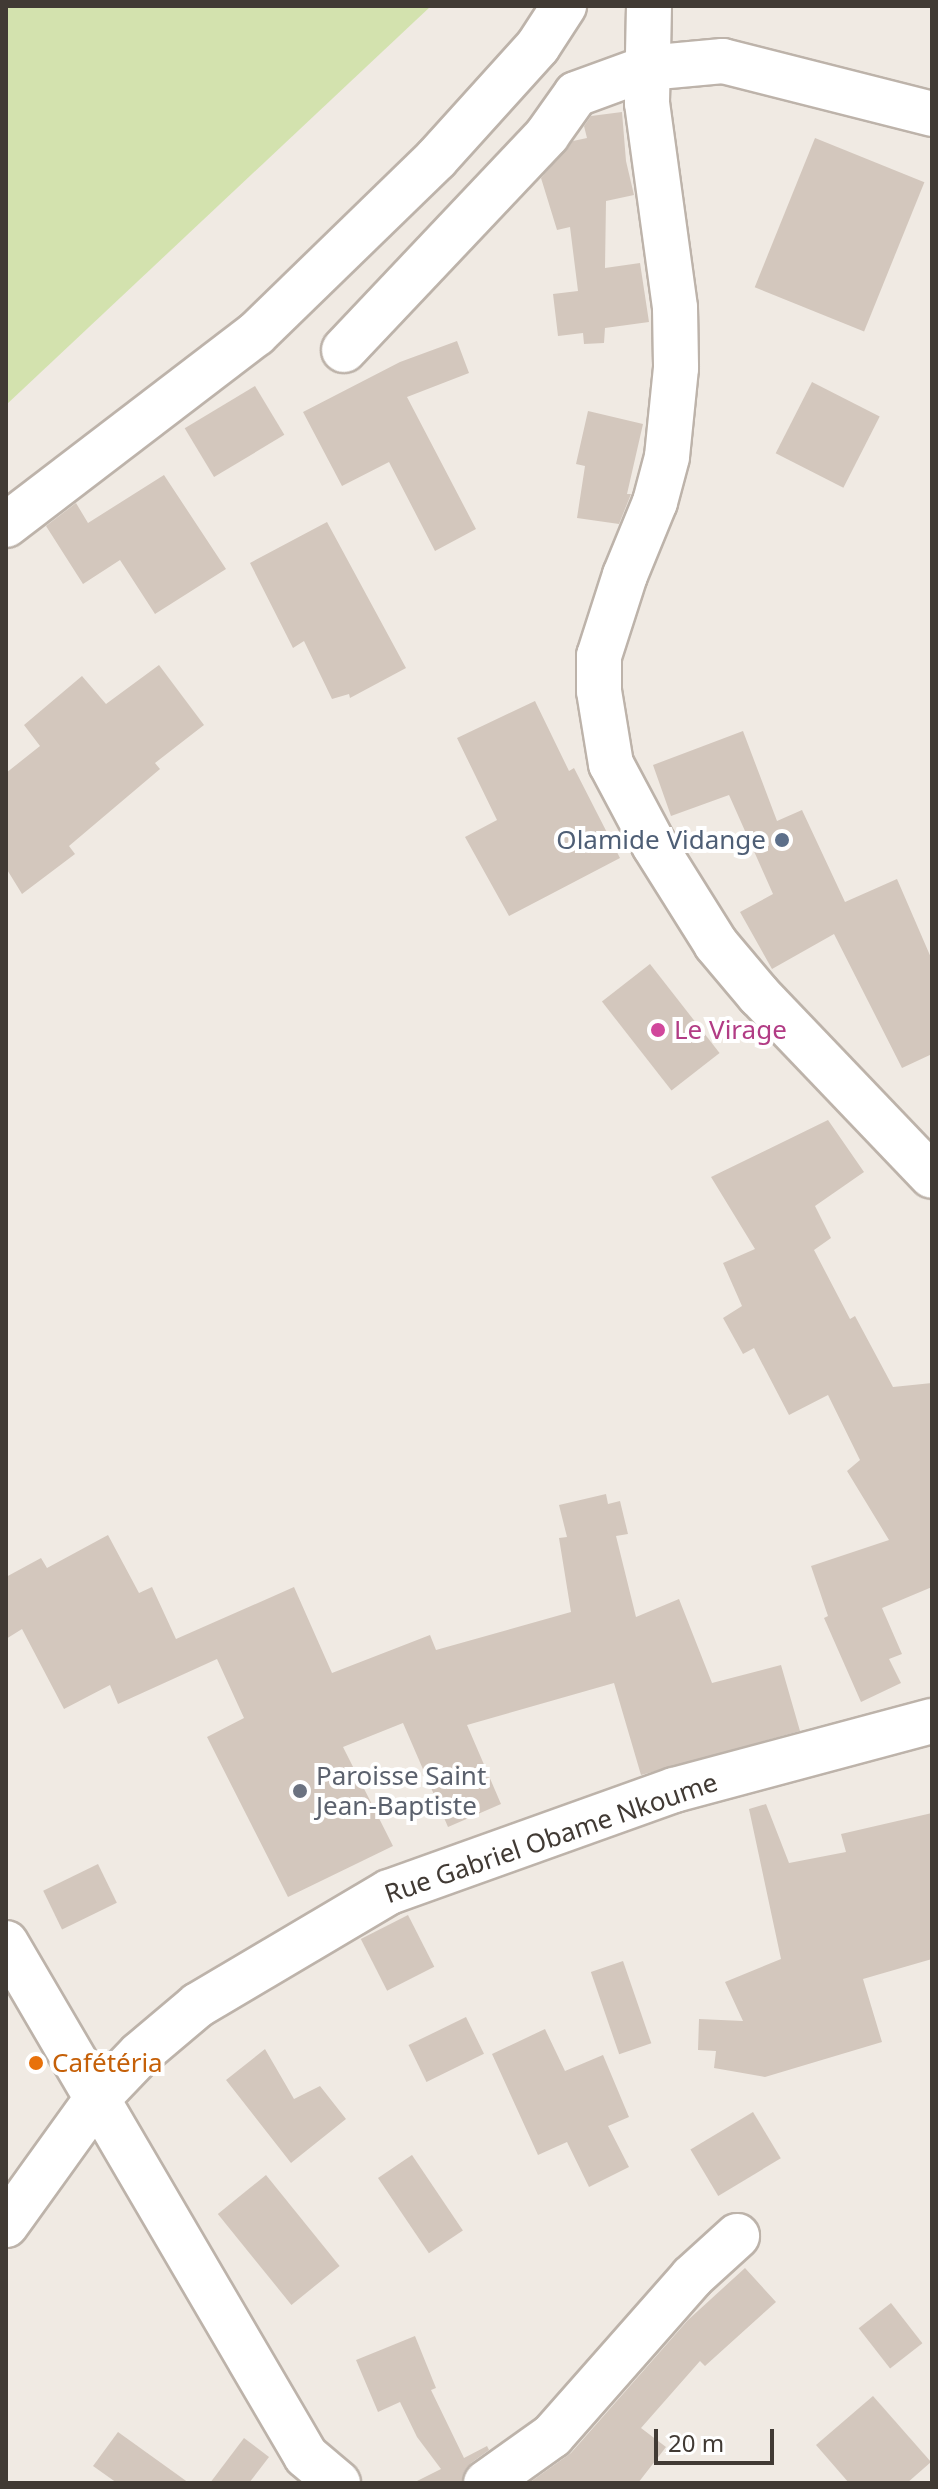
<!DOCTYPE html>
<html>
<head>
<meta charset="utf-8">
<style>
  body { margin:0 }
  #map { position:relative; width:938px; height:2489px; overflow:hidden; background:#f0eae3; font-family:"Noto Sans",sans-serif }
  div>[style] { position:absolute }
  .green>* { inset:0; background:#d3e2ae }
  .building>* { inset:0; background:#d3c7bd; transform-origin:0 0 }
  .roads { filter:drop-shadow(2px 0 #bdb3aa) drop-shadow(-2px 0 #bdb3aa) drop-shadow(0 2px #bdb3aa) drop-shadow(0 -2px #bdb3aa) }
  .minor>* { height:44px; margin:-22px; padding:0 22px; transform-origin:22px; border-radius:22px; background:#fff }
  .tertiary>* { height:44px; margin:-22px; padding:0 22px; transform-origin:22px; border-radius:22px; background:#fff }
  .dots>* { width:22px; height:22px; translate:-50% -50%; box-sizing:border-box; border:4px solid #fff; border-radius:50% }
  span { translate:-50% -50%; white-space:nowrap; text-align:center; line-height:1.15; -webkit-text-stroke:8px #fff; paint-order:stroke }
  .service-label { font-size:26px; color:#4e5e75 }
  .right { translate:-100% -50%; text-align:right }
  .hotel-label { font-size:26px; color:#b23c85 }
  .left { translate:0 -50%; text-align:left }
  .worship-label { font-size:26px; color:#5b616d }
  .street-label { font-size:26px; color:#413a34 }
  .food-label { font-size:26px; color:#c56008 }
  .frame { position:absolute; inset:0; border:8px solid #413a34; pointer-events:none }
  .scale { position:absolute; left:654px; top:2429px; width:120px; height:36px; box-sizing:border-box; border:4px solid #413a34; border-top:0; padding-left:10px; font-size:24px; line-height:28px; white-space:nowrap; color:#413a34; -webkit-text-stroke:6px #fff; paint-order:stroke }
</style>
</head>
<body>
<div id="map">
  <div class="green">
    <div style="clip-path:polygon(6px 6px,431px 6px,6px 405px)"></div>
  </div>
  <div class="building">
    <div style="clip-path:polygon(622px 112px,626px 161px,634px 195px,606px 201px,605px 268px,640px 263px,649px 322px,605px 328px,604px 343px,584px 344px,583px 333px,558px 336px,553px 294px,578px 291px,570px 227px,557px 230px,541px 178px,573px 141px,587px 138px,584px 126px,591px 116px)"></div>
    <div style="left:815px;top:138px;width:118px;height:161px;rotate:22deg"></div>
    <div style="clip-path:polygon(457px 341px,469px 373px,407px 397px,476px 529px,435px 551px,389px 462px,342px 486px,303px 412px,400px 362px)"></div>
    <div style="left:812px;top:382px;width:76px;height:80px;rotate:27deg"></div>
    <div style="left:255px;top:386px;width:57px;height:82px;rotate:59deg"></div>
    <div style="clip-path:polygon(588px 411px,643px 424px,627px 494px,631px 494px,619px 524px,577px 518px,585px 466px,576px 464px)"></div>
    <div style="clip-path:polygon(164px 475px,226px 569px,155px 614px,120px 560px,83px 584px,46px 526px,76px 503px,88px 523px)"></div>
    <div style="clip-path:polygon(327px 522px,406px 668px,350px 698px,349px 694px,332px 699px,304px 641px,293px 648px,250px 563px)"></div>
    <div style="clip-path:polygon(159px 665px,204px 725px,155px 763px,160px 769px,69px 846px,75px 854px,22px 894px,6px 868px,6px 773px,40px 746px,24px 725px,82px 676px,106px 704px)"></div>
    <div style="clip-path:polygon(535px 701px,569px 771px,574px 768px,620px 858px,509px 916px,465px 837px,497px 820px,457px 738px)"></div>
    <div style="clip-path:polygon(743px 731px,777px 821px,802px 810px,845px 902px,897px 879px,932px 960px,932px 1054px,902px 1068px,834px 934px,772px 969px,740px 912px,773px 894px,729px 795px,671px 816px,653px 765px)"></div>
    <div style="left:650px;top:964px;width:113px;height:61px;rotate:52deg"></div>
    <div style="clip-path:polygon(828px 1120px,864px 1172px,815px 1206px,831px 1238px,814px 1250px,850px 1319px,855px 1316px,893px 1387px,932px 1383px,932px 1587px,882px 1608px,902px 1654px,889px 1659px,901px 1683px,861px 1702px,824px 1618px,828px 1616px,811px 1566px,889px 1540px,847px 1471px,860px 1460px,828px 1395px,789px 1415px,754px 1348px,743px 1354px,723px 1318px,742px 1306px,723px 1263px,755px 1249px,711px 1177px)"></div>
    <div style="clip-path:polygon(606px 1494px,608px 1504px,620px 1501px,628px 1534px,616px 1536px,636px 1617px,679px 1599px,712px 1683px,781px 1665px,800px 1731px,641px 1775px,614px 1683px,467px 1725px,501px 1804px,448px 1827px,403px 1723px,343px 1747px,393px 1846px,288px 1897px,207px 1737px,244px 1718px,217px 1659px,118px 1704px,110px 1685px,64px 1709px,22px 1629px,6px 1639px,6px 1577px,41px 1558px,47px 1568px,108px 1535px,139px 1593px,152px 1587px,176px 1639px,294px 1587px,332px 1673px,430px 1635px,436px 1650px,571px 1612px,559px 1538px,567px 1537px,559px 1505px)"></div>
    <div style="clip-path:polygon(766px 1804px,789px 1863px,846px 1852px,841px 1834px,932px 1813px,932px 1959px,863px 1979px,882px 2042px,765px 2077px,714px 2068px,716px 2051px,698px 2050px,699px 2019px,743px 2021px,725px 1982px,781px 1959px,749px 1809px)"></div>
    <div style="left:98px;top:1864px;width:43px;height:61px;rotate:64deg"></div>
    <div style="left:408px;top:1915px;width:58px;height:53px;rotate:63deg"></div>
    <div style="left:623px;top:1961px;width:87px;height:34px;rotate:71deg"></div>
    <div style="left:466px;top:2017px;width:41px;height:64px;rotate:64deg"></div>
    <div style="clip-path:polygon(545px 2029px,565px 2071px,603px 2055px,629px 2117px,608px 2126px,629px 2167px,589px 2187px,567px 2142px,538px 2155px,492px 2054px)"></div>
    <div style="clip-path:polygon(265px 2049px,294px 2099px,320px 2086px,346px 2119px,291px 2163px,226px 2080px)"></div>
    <div style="left:753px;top:2112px;width:54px;height:73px;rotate:59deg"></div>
    <div style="left:412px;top:2155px;width:91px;height:41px;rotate:56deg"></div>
    <div style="left:266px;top:2175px;width:117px;height:62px;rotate:51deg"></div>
    <div style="clip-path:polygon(745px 2268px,776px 2302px,705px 2366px,700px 2361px,641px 2428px,666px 2447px,638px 2483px,529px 2483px,571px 2453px,688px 2320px)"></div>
    <div style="left:891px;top:2303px;width:51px;height:41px;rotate:52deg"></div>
    <div style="clip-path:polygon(415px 2336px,436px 2388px,431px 2390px,464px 2458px,487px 2446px,489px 2450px,471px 2463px,461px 2483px,413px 2483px,441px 2469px,417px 2437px,400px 2402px,378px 2412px,356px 2360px)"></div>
    <div style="clip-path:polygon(873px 2396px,931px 2462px,907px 2483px,849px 2483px,816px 2445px)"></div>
    <div style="clip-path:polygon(118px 2432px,189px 2483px,117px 2483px,93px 2466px)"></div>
    <div style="clip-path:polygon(244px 2438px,269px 2457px,249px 2483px,210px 2483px)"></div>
  </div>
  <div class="roads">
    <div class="minor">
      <div style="left:344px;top:350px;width:296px;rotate:-46.6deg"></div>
      <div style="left:547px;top:135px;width:50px;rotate:-54.7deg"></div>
      <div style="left:576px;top:94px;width:76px;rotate:-20.1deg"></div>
      <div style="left:647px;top:68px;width:76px;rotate:-5.3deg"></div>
      <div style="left:723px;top:61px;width:216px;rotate:14.2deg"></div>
      <div style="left:6px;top:525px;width:315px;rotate:-37.4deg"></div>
      <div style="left:256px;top:334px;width:251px;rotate:-44.2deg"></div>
      <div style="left:436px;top:159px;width:152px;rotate:-47.9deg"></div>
      <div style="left:538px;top:46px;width:48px;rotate:-57deg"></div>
      <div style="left:6px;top:1943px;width:594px;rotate:59.68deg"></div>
      <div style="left:306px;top:2456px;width:42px;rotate:40.2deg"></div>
      <div style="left:486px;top:2483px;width:81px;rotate:-35.5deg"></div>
      <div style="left:552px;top:2436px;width:212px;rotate:-48.6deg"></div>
      <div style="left:692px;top:2277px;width:61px;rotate:-42.3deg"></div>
    </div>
    <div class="tertiary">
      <div style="left:649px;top:6px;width:97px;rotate:91.2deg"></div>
      <div style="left:647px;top:103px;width:207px;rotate:82.2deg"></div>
      <div style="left:675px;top:308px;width:60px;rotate:89deg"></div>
      <div style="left:676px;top:368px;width:89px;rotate:95.8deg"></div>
      <div style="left:667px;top:457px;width:47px;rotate:104.9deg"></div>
      <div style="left:655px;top:502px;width:79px;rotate:112.3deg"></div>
      <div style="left:625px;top:575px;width:85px;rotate:107.8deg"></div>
      <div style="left:599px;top:656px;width:35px;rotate:90deg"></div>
      <div style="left:599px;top:691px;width:74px;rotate:80.7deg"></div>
      <div style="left:611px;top:764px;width:92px;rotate:62deg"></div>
      <div style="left:654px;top:845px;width:117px;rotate:57.9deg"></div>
      <div style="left:716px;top:944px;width:67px;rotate:49.9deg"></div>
      <div style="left:759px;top:995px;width:250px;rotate:46.3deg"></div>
      <div style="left:6px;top:2225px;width:153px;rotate:-54.3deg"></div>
      <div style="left:95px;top:2101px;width:65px;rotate:-46.2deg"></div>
      <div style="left:140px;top:2054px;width:76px;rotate:-40.2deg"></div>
      <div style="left:198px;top:2005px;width:222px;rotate:-30.6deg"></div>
      <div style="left:389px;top:1892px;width:303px;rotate:-19.7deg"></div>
      <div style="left:674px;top:1790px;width:267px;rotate:-15deg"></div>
    </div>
  </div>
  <div class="dots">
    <div style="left:782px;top:840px;background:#5c6f8a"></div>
    <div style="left:658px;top:1030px;background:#d1479c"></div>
    <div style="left:300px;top:1791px;background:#6b7280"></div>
    <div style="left:36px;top:2063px;background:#e8710a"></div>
  </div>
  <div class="service-label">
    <span class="right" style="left:766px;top:840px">Olamide Vidange</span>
  </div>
  <div class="hotel-label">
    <span class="left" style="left:674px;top:1030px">Le Virage</span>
  </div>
  <div class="worship-label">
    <span class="left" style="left:316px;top:1791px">Paroisse Saint<br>Jean-Baptiste</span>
  </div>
  <div class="street-label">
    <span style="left:551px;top:1838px;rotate:-19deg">Rue Gabriel Obame Nkoume</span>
  </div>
  <div class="food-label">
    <span class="left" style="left:52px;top:2063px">Cafétéria</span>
  </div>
  <div class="frame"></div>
  <div class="scale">20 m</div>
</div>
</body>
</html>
